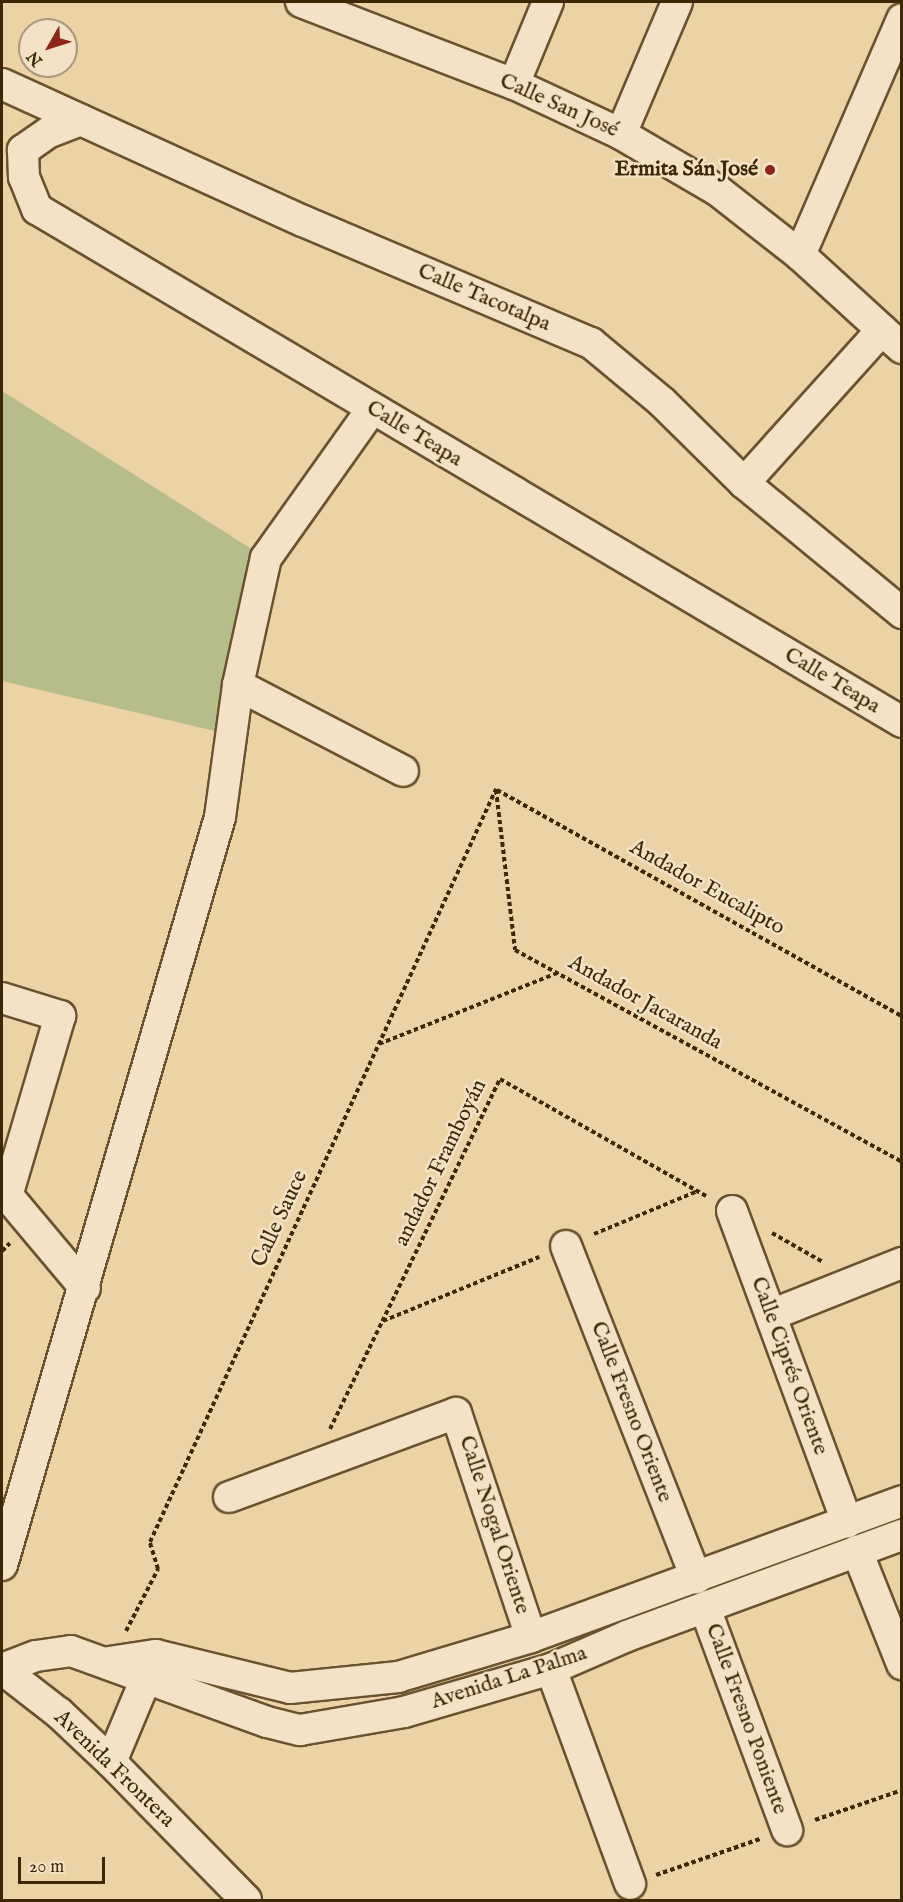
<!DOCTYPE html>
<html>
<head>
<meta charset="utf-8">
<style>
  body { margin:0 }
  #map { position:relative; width:903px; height:1902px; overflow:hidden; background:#ecd3a6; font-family:"IM FELL English",serif }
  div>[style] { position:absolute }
  .green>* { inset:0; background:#b6bd88 }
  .path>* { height:4px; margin-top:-2px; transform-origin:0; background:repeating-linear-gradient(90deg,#3d2806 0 4.5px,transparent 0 7.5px) }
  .roads { filter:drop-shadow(2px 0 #69532e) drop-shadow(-2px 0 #69532e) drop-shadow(0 2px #69532e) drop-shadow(0 -2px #69532e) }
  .minor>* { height:30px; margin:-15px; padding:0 15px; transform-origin:15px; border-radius:15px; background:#f3e2c5 }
  .dots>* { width:16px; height:16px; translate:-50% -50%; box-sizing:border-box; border:3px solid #f3e2c5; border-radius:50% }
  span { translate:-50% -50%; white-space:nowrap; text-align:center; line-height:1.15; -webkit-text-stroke:5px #f3e2c5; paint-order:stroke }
  .street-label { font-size:22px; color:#3d2806 }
  .poi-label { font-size:22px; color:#3d2806; font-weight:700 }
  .right { translate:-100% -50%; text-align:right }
  .frame { position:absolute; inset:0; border:3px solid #3d2806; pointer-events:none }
  .north { position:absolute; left:18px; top:18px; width:60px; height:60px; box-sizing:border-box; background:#f3e2c5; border:2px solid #aa9879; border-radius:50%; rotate:231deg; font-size:16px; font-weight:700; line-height:24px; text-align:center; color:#3d2806 }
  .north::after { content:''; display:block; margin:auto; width:21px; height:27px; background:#8f2418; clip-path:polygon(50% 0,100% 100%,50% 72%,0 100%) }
  .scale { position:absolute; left:18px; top:1857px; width:87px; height:27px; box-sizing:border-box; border:3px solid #3d2806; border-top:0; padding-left:8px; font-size:18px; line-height:21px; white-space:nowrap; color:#3d2806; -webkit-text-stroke:4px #f3e2c5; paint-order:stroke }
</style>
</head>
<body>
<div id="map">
  <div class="green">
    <div style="clip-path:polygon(2px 391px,266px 558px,232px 735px,2px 681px)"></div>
  </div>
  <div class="path">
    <div style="left:496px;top:790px;width:161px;rotate:83.2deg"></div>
    <div style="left:515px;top:950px;width:441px;rotate:28.7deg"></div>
    <div style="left:497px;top:790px;width:464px;rotate:29.2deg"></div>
    <div style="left:379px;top:1044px;width:192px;rotate:-21.7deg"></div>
    <div style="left:772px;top:1233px;width:59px;rotate:29.6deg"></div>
    <div style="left:594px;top:1234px;width:113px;rotate:-22.5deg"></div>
    <div style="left:2px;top:1251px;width:11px;rotate:-45deg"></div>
    <div style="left:383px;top:1321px;width:169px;rotate:-22.3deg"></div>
    <div style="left:330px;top:1429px;width:389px;rotate:-64.1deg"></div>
    <div style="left:500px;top:1079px;width:239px;rotate:29.6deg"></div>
    <div style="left:126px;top:1631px;width:70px;rotate:-62.7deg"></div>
    <div style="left:158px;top:1569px;width:28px;rotate:-107deg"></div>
    <div style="left:150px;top:1542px;width:829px;rotate:-65.32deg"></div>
    <div style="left:815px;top:1820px;width:92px;rotate:-19deg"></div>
    <div style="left:656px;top:1875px;width:110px;rotate:-19.1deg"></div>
  </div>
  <div class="roads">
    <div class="minor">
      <div style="left:301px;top:2px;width:228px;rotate:21.1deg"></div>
      <div style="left:514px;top:84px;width:118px;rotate:25deg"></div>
      <div style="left:621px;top:134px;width:111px;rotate:30.3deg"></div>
      <div style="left:717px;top:190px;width:105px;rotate:38.1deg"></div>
      <div style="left:800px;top:255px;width:138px;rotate:42.4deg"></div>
      <div style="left:2px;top:84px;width:331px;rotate:24.5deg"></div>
      <div style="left:303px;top:221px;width:313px;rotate:23deg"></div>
      <div style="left:591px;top:343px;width:92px;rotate:39.7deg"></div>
      <div style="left:662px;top:402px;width:115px;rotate:44.6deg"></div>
      <div style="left:744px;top:483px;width:205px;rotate:39.4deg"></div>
      <div style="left:514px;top:84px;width:89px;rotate:-67.5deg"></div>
      <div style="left:81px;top:120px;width:34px;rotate:159deg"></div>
      <div style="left:49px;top:132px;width:32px;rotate:145deg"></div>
      <div style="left:23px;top:150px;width:27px;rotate:88deg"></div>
      <div style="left:24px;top:177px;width:35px;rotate:68deg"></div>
      <div style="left:37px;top:209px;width:1006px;rotate:30.67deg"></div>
      <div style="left:621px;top:134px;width:143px;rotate:-67deg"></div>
      <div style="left:800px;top:255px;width:257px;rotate:-66.6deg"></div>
      <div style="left:744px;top:483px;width:206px;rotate:-48deg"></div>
      <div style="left:238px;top:685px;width:186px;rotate:27.5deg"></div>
      <div style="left:2px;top:998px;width:61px;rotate:17.2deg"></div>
      <div style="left:60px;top:1016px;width:188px;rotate:106.4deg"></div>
      <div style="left:2px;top:1189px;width:129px;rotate:50deg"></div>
      <div style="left:732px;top:1211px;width:332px;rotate:69.7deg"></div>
      <div style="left:566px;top:1246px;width:357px;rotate:68.6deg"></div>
      <div style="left:771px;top:1315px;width:141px;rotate:-21.7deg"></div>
      <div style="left:229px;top:1497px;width:242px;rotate:-20.3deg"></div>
      <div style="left:456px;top:1413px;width:236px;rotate:71.5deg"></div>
      <div style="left:857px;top:1551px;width:122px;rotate:68.3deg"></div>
      <div style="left:2px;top:1565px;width:779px;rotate:-73.75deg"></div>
      <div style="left:220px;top:817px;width:133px;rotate:-82.2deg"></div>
      <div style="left:238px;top:685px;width:130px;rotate:-77.6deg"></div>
      <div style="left:266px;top:558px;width:183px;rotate:-54.6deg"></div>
      <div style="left:705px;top:1608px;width:237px;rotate:69.7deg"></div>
      <div style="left:109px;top:1662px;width:48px;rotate:-8.5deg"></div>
      <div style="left:156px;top:1655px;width:138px;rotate:13.8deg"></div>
      <div style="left:290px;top:1688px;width:109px;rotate:-5.8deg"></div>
      <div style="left:398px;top:1677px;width:139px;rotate:-16.7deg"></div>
      <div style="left:531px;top:1637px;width:395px;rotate:-20.1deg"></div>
      <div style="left:2px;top:1669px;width:36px;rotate:-21deg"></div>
      <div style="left:36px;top:1656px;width:35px;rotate:-8deg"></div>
      <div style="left:71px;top:1651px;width:208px;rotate:19.9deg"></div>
      <div style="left:267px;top:1722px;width:34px;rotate:14deg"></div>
      <div style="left:300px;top:1730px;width:106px;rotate:-9.8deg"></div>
      <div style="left:404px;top:1712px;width:153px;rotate:-16.3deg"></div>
      <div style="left:551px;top:1669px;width:83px;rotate:-23.5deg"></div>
      <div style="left:627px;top:1636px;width:293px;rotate:-20.2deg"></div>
      <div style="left:2px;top:1669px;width:72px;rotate:37.7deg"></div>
      <div style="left:59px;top:1713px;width:71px;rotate:43.3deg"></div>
      <div style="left:111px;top:1762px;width:193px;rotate:45.6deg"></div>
      <div style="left:551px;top:1669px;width:229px;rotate:69.8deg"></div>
      <div style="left:111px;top:1762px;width:112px;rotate:-67.3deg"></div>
    </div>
  </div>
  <div class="dots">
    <div style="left:770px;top:170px;background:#8f2418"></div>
  </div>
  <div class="street-label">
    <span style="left:559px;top:106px;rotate:24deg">Calle San José</span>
    <span style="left:484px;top:298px;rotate:23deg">Calle Tacotalpa</span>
    <span style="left:414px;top:434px;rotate:31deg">Calle Teapa</span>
    <span style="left:832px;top:681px;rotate:31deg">Calle Teapa</span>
    <span style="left:707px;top:888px;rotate:29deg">Andador Eucalipto</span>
    <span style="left:645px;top:1003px;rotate:29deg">Andador Jacaranda</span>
    <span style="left:441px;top:1163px;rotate:-64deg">andador Framboyán</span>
    <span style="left:280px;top:1219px;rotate:-65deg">Calle Sauce</span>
    <span style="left:789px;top:1366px;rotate:70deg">Calle Ciprés Oriente</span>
    <span style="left:631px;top:1412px;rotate:69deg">Calle Fresno Oriente</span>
    <span style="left:494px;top:1525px;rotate:72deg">Calle Nogal Oriente</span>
    <span style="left:509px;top:1678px;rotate:-18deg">Avenida La Palma</span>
    <span style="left:746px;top:1719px;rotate:70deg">Calle Fresno Poniente</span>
    <span style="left:114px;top:1769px;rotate:44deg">Avenida Frontera</span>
  </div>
  <div class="poi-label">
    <span class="right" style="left:758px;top:170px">Ermita Sán José</span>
  </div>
  <div class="frame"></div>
  <div class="north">N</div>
  <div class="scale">20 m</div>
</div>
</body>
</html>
